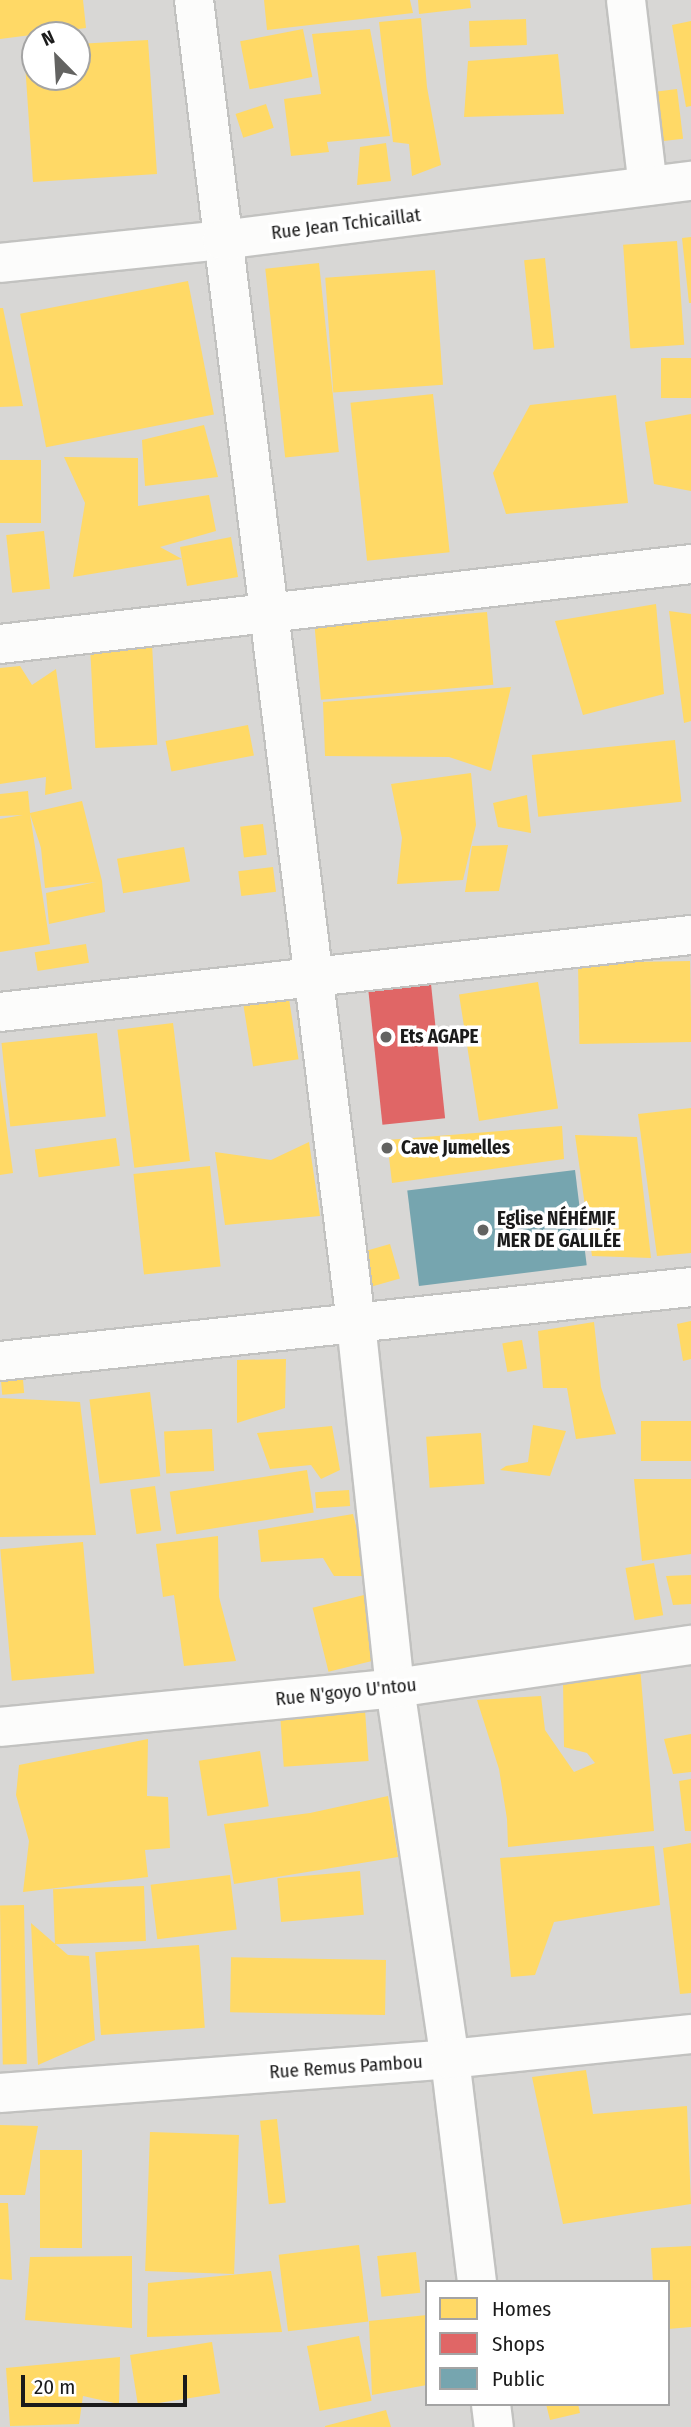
<!DOCTYPE html>
<html>
<head>
<meta charset="utf-8">
<style>
  body { margin:0 }
  #map { position:relative; width:691px; height:2427px; overflow:hidden; background:#e9e8e4; font-family:"Fira Sans Condensed",sans-serif }
  div>[style] { position:absolute }
  .residential>* { inset:0; background:#d8d7d5 }
  .homes>* { inset:0; background:#ffd966; transform-origin:0 0 }
  .shops>* { inset:0; background:#e06666; transform-origin:0 0 }
  .public>* { inset:0; background:#76a5af; transform-origin:0 0 }
  .roads { filter:drop-shadow(2px 0 #c2c2c0) drop-shadow(-2px 0 #c2c2c0) drop-shadow(0 2px #c2c2c0) drop-shadow(0 -2px #c2c2c0) }
  .minor>* { height:38px; margin:-19px; padding:0 19px; transform-origin:19px; border-radius:19px; background:#fcfcfb }
  .dots>* { width:19px; height:19px; translate:-50% -50%; box-sizing:border-box; border:4px solid #fff; border-radius:50% }
  span { translate:-50% -50%; white-space:nowrap; text-align:center; line-height:1.15; -webkit-text-stroke:7px #fff; paint-order:stroke }
  .street-label { font-size:19px; color:#1b1b1b }
  .poi-label { font-size:19px; color:#1b1b1b; font-weight:700 }
  .left { translate:0 -50%; text-align:left }
  .legend { position:absolute; left:425px; top:2280px; width:245px; height:126px; box-sizing:border-box; background:#fff; border:2px solid #a4a4a4; margin:0; padding:9px 12px; list-style:none; font-size:21px; color:#1b1b1b }
  .legend li { display:flex; align-items:center; gap:14px; height:35px }
  .legend b { width:35px; border:2px solid #a4a4a4 }
  .north { position:absolute; left:21px; top:21px; width:70px; height:70px; box-sizing:border-box; background:#fff; border:2px solid #a4a4a4; border-radius:50%; rotate:336deg; font-size:19px; font-weight:700; line-height:28px; text-align:center; color:#1b1b1b }
  .north::after { content:''; display:block; margin:auto; width:24px; height:32px; background:#636361; clip-path:polygon(50% 0,100% 100%,50% 72%,0 100%) }
  .scale { position:absolute; left:21px; top:2375px; width:166px; height:32px; box-sizing:border-box; border:4px solid #1b1b1b; border-top:0; padding-left:9px; font-size:21px; line-height:24px; white-space:nowrap; color:#1b1b1b; -webkit-text-stroke:5px #fff; paint-order:stroke }
</style>
</head>
<body>
<div id="map">
  <div class="residential">
    <div style="clip-path:polygon(evenodd,0 0,691px 0,691px 2427px,0 2427px,0 0,35px 35px,77px 35px,77px 77px,35px 77px,35px 35px,0 0,427px 2282px,668px 2282px,668px 2404px,427px 2404px,427px 2282px)"></div>
  </div>
  <div class="homes">
    <div style="clip-path:polygon(0 0,83px 0,86px 28px,0 39px)"></div>
    <div style="clip-path:polygon(264px 0,410px 0,413px 13px,267px 30px)"></div>
    <div style="clip-path:polygon(418px 0,470px 0,471px 8px,419px 14px)"></div>
    <div style="clip-path:polygon(421px 18px,427px 87px,441px 165px,412px 176px,409px 144px,393px 142px,379px 22px)"></div>
    <div style="left:526px;top:19px;width:26px;height:57px;rotate:88deg"></div>
    <div style="clip-path:polygon(691px 21px,691px 106px,686px 107px,672px 25px)"></div>
    <div style="left:303px;top:29px;width:49px;height:64px;rotate:79deg"></div>
    <div style="clip-path:polygon(370px 29px,390px 136px,327px 142px,329px 152px,291px 156px,284px 99px,321px 94px,312px 34px)"></div>
    <div style="clip-path:polygon(148px 40px,157px 174px,33px 182px,24px 48px,35px 47px,35px 77px,77px 77px,77px 44px)"></div>
    <div style="clip-path:polygon(558px 54px,564px 114px,464px 117px,468px 61px)"></div>
    <div style="left:677px;top:89px;width:50px;height:28px;rotate:83deg"></div>
    <div style="left:266px;top:104px;width:25px;height:32px;rotate:72deg"></div>
    <div style="clip-path:polygon(386px 143px,391px 181px,357px 185px,360px 147px)"></div>
    <div style="clip-path:polygon(691px 237px,691px 303px,689px 303px,682px 238px)"></div>
    <div style="left:677px;top:241px;width:104px;height:54px;rotate:86deg"></div>
    <div style="left:545px;top:258px;width:90px;height:21px;rotate:84deg"></div>
    <div style="left:319px;top:263px;width:190px;height:54px;rotate:84deg"></div>
    <div style="left:435px;top:270px;width:115px;height:110px;rotate:86deg"></div>
    <div style="left:188px;top:281px;width:136px;height:171px;rotate:79deg"></div>
    <div style="clip-path:polygon(0 308px,3px 308px,23px 406px,0 407px)"></div>
    <div style="left:691px;top:358px;width:40px;height:30px;rotate:90deg"></div>
    <div style="left:433px;top:394px;width:159px;height:83px;rotate:84deg"></div>
    <div style="clip-path:polygon(616px 395px,628px 503px,506px 514px,493px 473px,530px 405px)"></div>
    <div style="clip-path:polygon(691px 414px,691px 491px,654px 484px,645px 422px)"></div>
    <div style="clip-path:polygon(204px 425px,218px 477px,145px 486px,142px 440px)"></div>
    <div style="clip-path:polygon(64px 457px,138px 458px,138px 506px,209px 495px,216px 531px,160px 547px,182px 559px,180px 547px,231px 537px,238px 577px,187px 586px,182px 559px,73px 577px,85px 503px)"></div>
    <div style="left:0;top:460px;width:41px;height:63px"></div>
    <div style="left:44px;top:531px;width:58px;height:38px;rotate:84deg"></div>
    <div style="clip-path:polygon(656px 604px,664px 694px,583px 715px,555px 621px)"></div>
    <div style="clip-path:polygon(669px 611px,691px 614px,691px 721px,684px 723px)"></div>
    <div style="left:487px;top:612px;width:73px;height:173px;rotate:85deg"></div>
    <div style="left:152px;top:644px;width:101px;height:62px;rotate:87deg"></div>
    <div style="clip-path:polygon(20px 666px,32px 685px,56px 669px,72px 789px,45px 795px,46px 777px,0 784px,0 668px)"></div>
    <div style="clip-path:polygon(511px 687px,491px 771px,449px 757px,325px 756px,323px 702px)"></div>
    <div style="left:248px;top:725px;width:31px;height:84px;rotate:79deg"></div>
    <div style="left:675px;top:740px;width:62px;height:144px;rotate:84deg"></div>
    <div style="clip-path:polygon(471px 773px,476px 825px,463px 880px,397px 884px,402px 838px,391px 784px)"></div>
    <div style="clip-path:polygon(28px 791px,30px 813px,82px 801px,102px 881px,105px 912px,49px 924px,46px 893px,96px 882px,45px 888px,41px 848px,30px 814px,50px 944px,0 952px,0 819px,23px 815px,0 816px,0 794px)"></div>
    <div style="clip-path:polygon(527px 795px,531px 833px,498px 827px,493px 803px)"></div>
    <div style="left:263px;top:824px;width:31px;height:23px;rotate:83deg"></div>
    <div style="clip-path:polygon(508px 845px,499px 891px,465px 892px,472px 846px)"></div>
    <div style="left:184px;top:847px;width:35px;height:68px;rotate:80deg"></div>
    <div style="left:273px;top:867px;width:25px;height:35px;rotate:83deg"></div>
    <div style="left:86px;top:944px;width:19px;height:52px;rotate:81deg"></div>
    <div style="left:690px;top:961px;width:81px;height:112px;rotate:89deg"></div>
    <div style="left:538px;top:982px;width:128px;height:80px;rotate:81deg"></div>
    <div style="left:289px;top:999px;width:61px;height:46px;rotate:81deg"></div>
    <div style="left:173px;top:1023px;width:139px;height:56px;rotate:83deg"></div>
    <div style="left:97px;top:1033px;width:84px;height:96px;rotate:84deg"></div>
    <div style="clip-path:polygon(0 1079px,13px 1173px,0 1175px)"></div>
    <div style="clip-path:polygon(691px 1108px,691px 1253px,657px 1256px,638px 1114px)"></div>
    <div style="clip-path:polygon(562px 1126px,564px 1159px,392px 1183px,387px 1140px)"></div>
    <div style="clip-path:polygon(575px 1135px,637px 1137px,651px 1258px,592px 1256px)"></div>
    <div style="left:116px;top:1138px;width:28px;height:82px;rotate:82deg"></div>
    <div style="clip-path:polygon(309px 1142px,320px 1216px,225px 1225px,215px 1152px,271px 1160px)"></div>
    <div style="left:210px;top:1166px;width:101px;height:77px;rotate:84deg"></div>
    <div style="left:390px;top:1244px;width:36px;height:30px;rotate:74deg"></div>
    <div style="clip-path:polygon(691px 1321px,691px 1359px,683px 1361px,677px 1324px)"></div>
    <div style="clip-path:polygon(594px 1322px,601px 1387px,616px 1434px,576px 1439px,567px 1388px,543px 1388px,538px 1331px)"></div>
    <div style="left:522px;top:1340px;width:29px;height:20px;rotate:80deg"></div>
    <div style="clip-path:polygon(286px 1359px,285px 1408px,237px 1423px,237px 1360px)"></div>
    <div style="left:22px;top:1368px;width:25px;height:22px;rotate:85deg"></div>
    <div style="left:150px;top:1392px;width:85px;height:61px;rotate:83deg"></div>
    <div style="clip-path:polygon(0 1398px,80px 1402px,96px 1535px,0 1537px)"></div>
    <div style="left:691px;top:1421px;width:40px;height:50px;rotate:90deg"></div>
    <div style="clip-path:polygon(533px 1425px,566px 1431px,550px 1476px,500px 1470px,506px 1466px,528px 1462px)"></div>
    <div style="clip-path:polygon(332px 1426px,340px 1470px,321px 1479px,311px 1465px,270px 1469px,257px 1433px)"></div>
    <div style="left:212px;top:1429px;width:42px;height:48px;rotate:87deg"></div>
    <div style="left:481px;top:1433px;width:51px;height:55px;rotate:86deg"></div>
    <div style="left:307px;top:1470px;width:43px;height:139px;rotate:81deg"></div>
    <div style="clip-path:polygon(634px 1479px,691px 1479px,691px 1554px,642px 1561px)"></div>
    <div style="left:155px;top:1486px;width:45px;height:25px;rotate:82deg"></div>
    <div style="left:349px;top:1490px;width:16px;height:34px;rotate:86deg"></div>
    <div style="clip-path:polygon(353px 1514px,369px 1576px,334px 1576px,323px 1558px,261px 1562px,258px 1530px)"></div>
    <div style="clip-path:polygon(218px 1536px,219px 1597px,236px 1661px,184px 1666px,174px 1595px,163px 1597px,156px 1544px)"></div>
    <div style="left:83px;top:1542px;width:132px;height:83px;rotate:85deg"></div>
    <div style="left:654px;top:1563px;width:53px;height:29px;rotate:80deg"></div>
    <div style="clip-path:polygon(691px 1575px,691px 1604px,673px 1605px,666px 1576px)"></div>
    <div style="left:364px;top:1595px;width:66px;height:53px;rotate:76deg"></div>
    <div style="clip-path:polygon(640px 1667px,654px 1831px,508px 1847px,507px 1819px,499px 1769px,477px 1700px,541px 1696px,545px 1730px,574px 1772px,595px 1763px,587px 1753px,564px 1747px,563px 1681px)"></div>
    <div style="left:365px;top:1710px;width:51px;height:85px;rotate:86deg"></div>
    <div style="clip-path:polygon(691px 1734px,691px 1772px,673px 1774px,664px 1739px)"></div>
    <div style="clip-path:polygon(148px 1739px,147px 1796px,168px 1797px,170px 1848px,145px 1850px,148px 1877px,23px 1892px,29px 1841px,16px 1795px,19px 1765px)"></div>
    <div style="left:260px;top:1751px;width:56px;height:62px;rotate:81deg"></div>
    <div style="clip-path:polygon(691px 1779px,691px 1831px,685px 1831px,679px 1781px)"></div>
    <div style="clip-path:polygon(388px 1796px,398px 1857px,234px 1884px,224px 1824px,310px 1813px)"></div>
    <div style="clip-path:polygon(691px 1843px,691px 1993px,680px 1994px,663px 1848px)"></div>
    <div style="clip-path:polygon(654px 1846px,660px 1905px,554px 1922px,535px 1975px,511px 1977px,500px 1858px)"></div>
    <div style="left:360px;top:1871px;width:44px;height:83px;rotate:85deg"></div>
    <div style="left:230px;top:1875px;width:55px;height:80px;rotate:83deg"></div>
    <div style="left:144px;top:1886px;width:55px;height:91px;rotate:88deg"></div>
    <div style="left:24px;top:1905px;width:159px;height:24px;rotate:89deg"></div>
    <div style="clip-path:polygon(31px 1923px,68px 1955px,89px 1956px,95px 2040px,38px 2065px)"></div>
    <div style="left:199px;top:1945px;width:83px;height:104px;rotate:86deg"></div>
    <div style="left:386px;top:1960px;width:55px;height:155px;rotate:91deg"></div>
    <div style="clip-path:polygon(586px 2070px,593px 2114px,687px 2106px,691px 2204px,563px 2224px,532px 2077px)"></div>
    <div style="left:277px;top:2119px;width:84px;height:17px;rotate:84deg"></div>
    <div style="clip-path:polygon(0 2125px,38px 2126px,25px 2195px,0 2195px)"></div>
    <div style="left:150px;top:2132px;width:89px;height:139px;rotate:2deg"></div>
    <div style="left:40px;top:2150px;width:42px;height:98px"></div>
    <div style="clip-path:polygon(0 2203px,8px 2203px,12px 2280px,0 2279px)"></div>
    <div style="left:359px;top:2245px;width:77px;height:81px;rotate:83deg"></div>
    <div style="clip-path:polygon(691px 2246px,691px 2327px,668px 2329px,668px 2282px,653px 2282px,651px 2248px)"></div>
    <div style="left:416px;top:2252px;width:41px;height:39px;rotate:84deg"></div>
    <div style="clip-path:polygon(132px 2256px,132px 2328px,25px 2320px,30px 2257px)"></div>
    <div style="clip-path:polygon(271px 2271px,282px 2332px,147px 2337px,148px 2283px)"></div>
    <div style="clip-path:polygon(427px 2315px,427px 2385px,372px 2395px,369px 2321px)"></div>
    <div style="left:359px;top:2336px;width:66px;height:53px;rotate:79deg"></div>
    <div style="left:212px;top:2342px;width:52px;height:83px;rotate:81deg"></div>
    <div style="clip-path:polygon(120px 2357px,119px 2404px,83px 2396px,79px 2424px,10px 2426px,6px 2368px)"></div>
    <div style="clip-path:polygon(546px 2404px,578px 2404px,580px 2413px,550px 2420px)"></div>
    <div style="clip-path:polygon(386px 2410px,391px 2427px,325px 2427px,325px 2426px)"></div>
  </div>
  <div class="shops">
    <div style="left:431px;top:984px;width:135px;height:63px;rotate:84deg"></div>
  </div>
  <div class="public">
    <div style="left:575px;top:1170px;width:96px;height:169px;rotate:83deg"></div>
  </div>
  <div class="roads">
    <div class="minor">
      <div style="left:194px;top:0;width:1333px;rotate:83.02deg"></div>
      <div style="left:356px;top:1323px;width:367px;rotate:83.9deg"></div>
      <div style="left:395px;top:1688px;width:375px;rotate:81.6deg"></div>
      <div style="left:450px;top:2059px;width:225px;rotate:83.1deg"></div>
      <div style="left:626px;top:0;width:187px;rotate:83.3deg"></div>
      <div style="left:0;top:263px;width:223px;rotate:-5.9deg"></div>
      <div style="left:222px;top:240px;width:473px;rotate:-7.2deg"></div>
      <div style="left:0;top:644px;width:696px;rotate:-6.6deg"></div>
      <div style="left:0;top:1012px;width:695px;rotate:-6.36deg"></div>
      <div style="left:0;top:1361px;width:695px;rotate:-6.11deg"></div>
      <div style="left:0;top:1727px;width:397px;rotate:-5.6deg"></div>
      <div style="left:395px;top:1688px;width:299px;rotate:-8.3deg"></div>
      <div style="left:0;top:2093px;width:451px;rotate:-4.3deg"></div>
      <div style="left:450px;top:2059px;width:242px;rotate:-5.9deg"></div>
      <div style="left:491px;top:2404px;width:23px;rotate:83deg"></div>
    </div>
  </div>
  <div class="dots">
    <div style="left:386px;top:1037px;background:#636361"></div>
    <div style="left:387px;top:1148px;background:#636361"></div>
    <div style="left:483px;top:1230px;background:#636361"></div>
  </div>
  <div class="street-label">
    <span style="left:346px;top:224px;rotate:-7deg">Rue Jean Tchicaillat</span>
    <span style="left:346px;top:1692px;rotate:-6deg">Rue N'goyo U'ntou</span>
    <span style="left:346px;top:2067px;rotate:-4deg">Rue Remus Pambou</span>
  </div>
  <div class="poi-label">
    <span class="left" style="left:400px;top:1037px">Ets AGAPE</span>
    <span class="left" style="left:401px;top:1148px">Cave Jumelles</span>
    <span class="left" style="left:497px;top:1230px">Eglise NÉHÉMIE<br>MER DE GALILÉE</span>
  </div>
  <ul class="legend">
  <li><b style="height:19px;background:#ffd966"></b>Homes</li>
  <li><b style="height:19px;background:#e06666"></b>Shops</li>
  <li><b style="height:19px;background:#76a5af"></b>Public</li>
  </ul>
  <div class="north">N</div>
  <div class="scale">20 m</div>
</div>
</body>
</html>
